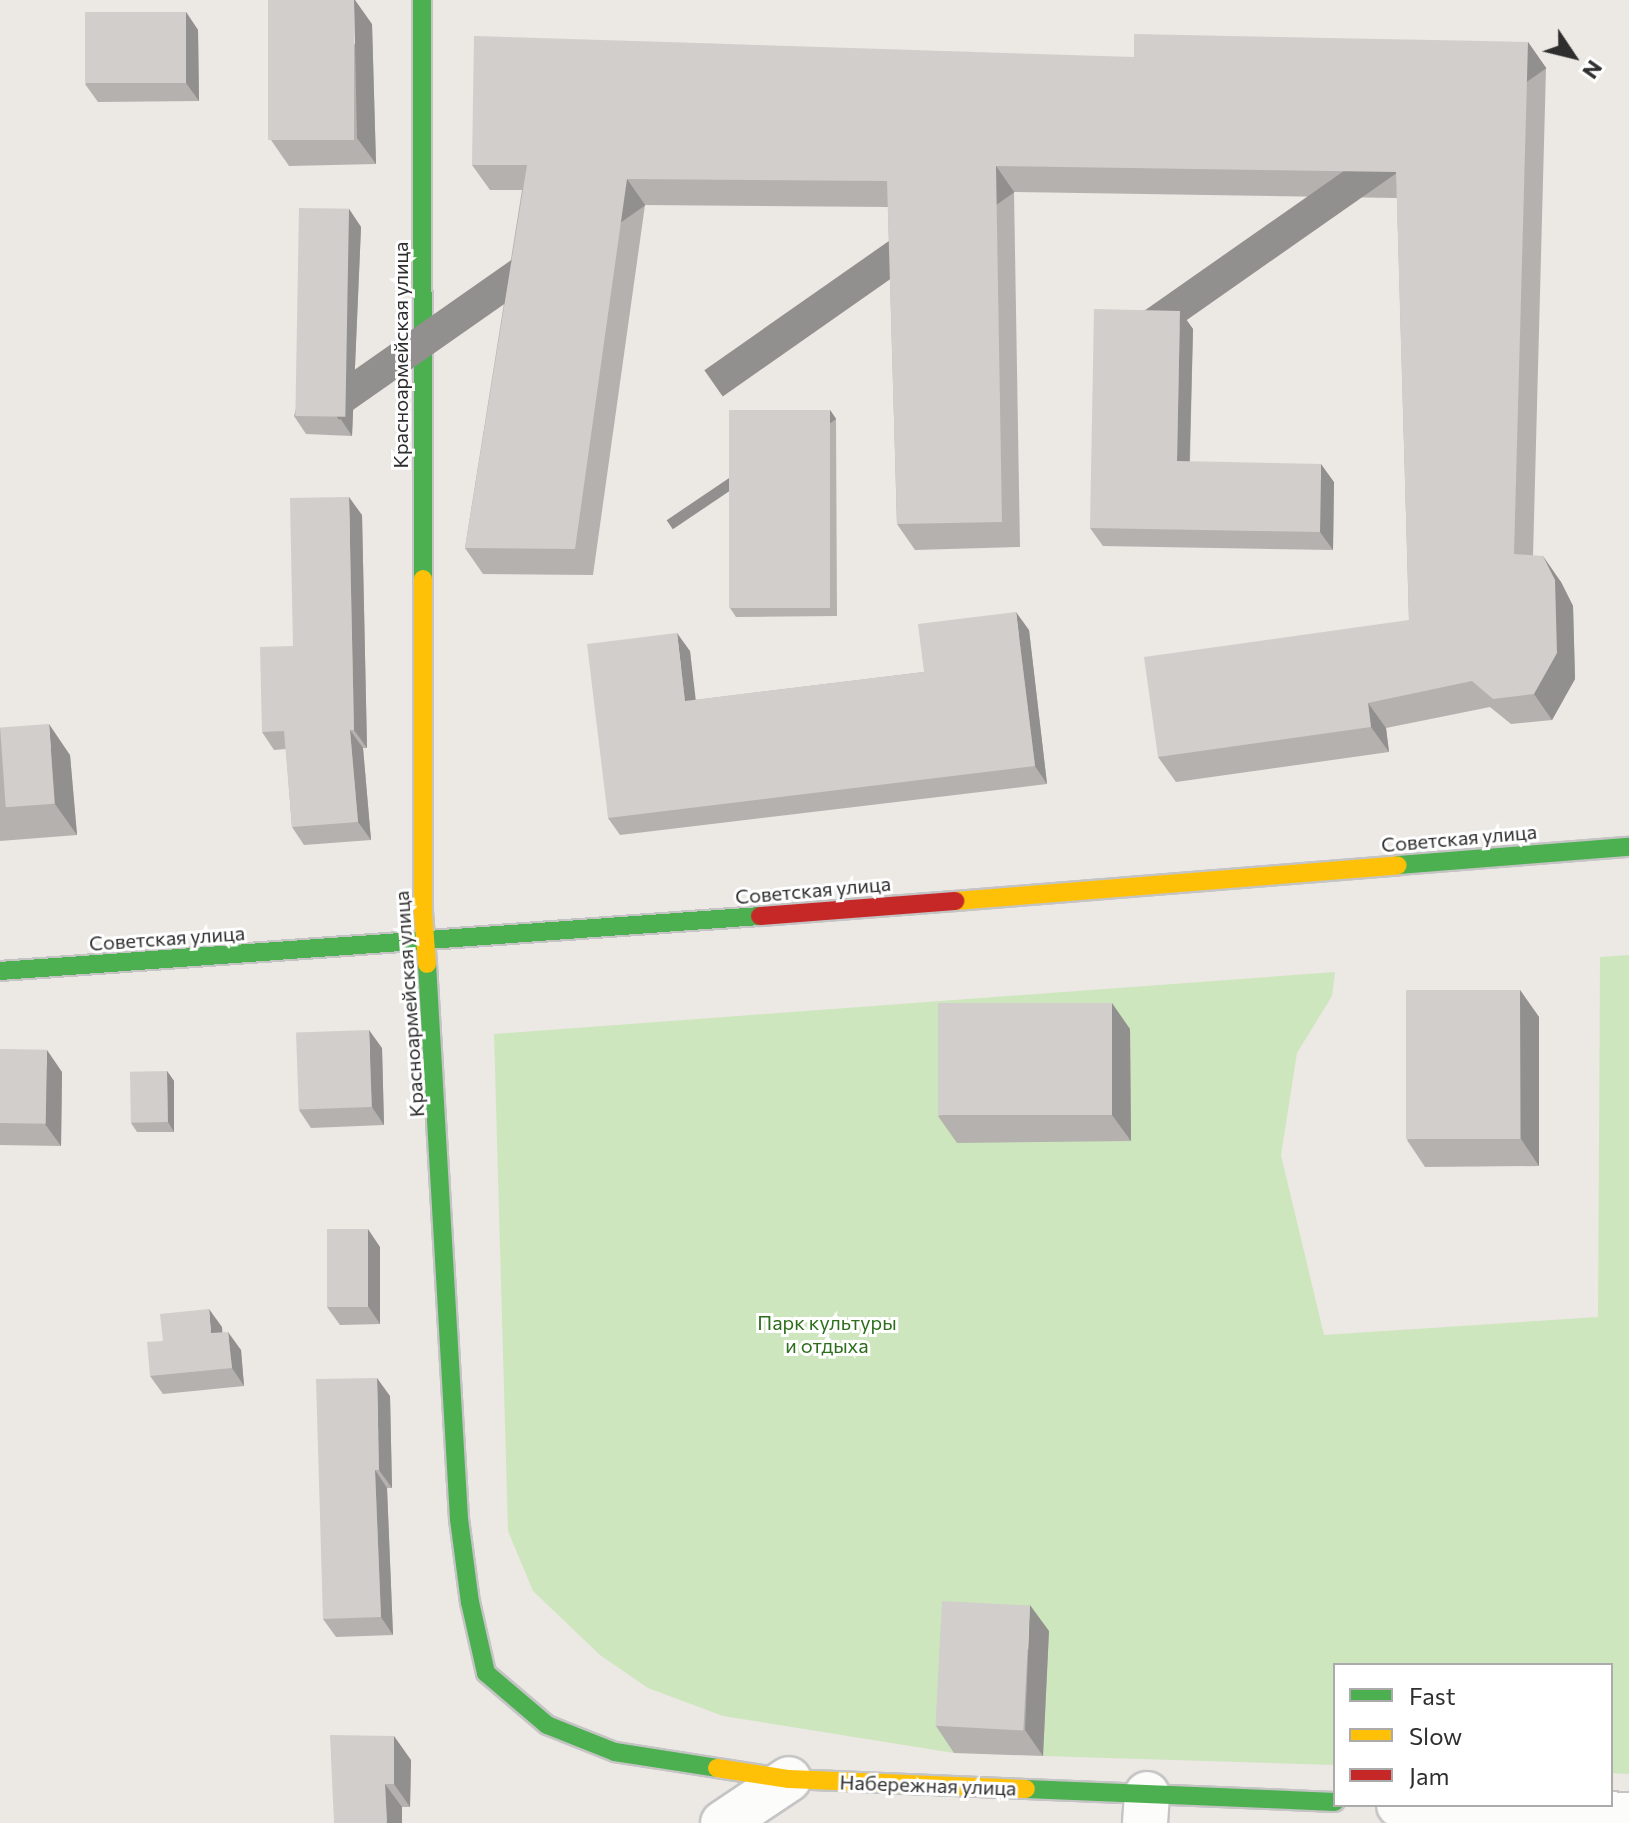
<!DOCTYPE html>
<html>
<head>
<meta charset="utf-8">
<style>
  body { margin:0 }
  #map { position:relative; width:1629px; height:1823px; overflow:hidden; background:#ece8e4; font-family:Commissioner,sans-serif }
  div>[style] { position:absolute }
  .green>* { inset:0; background:#cee6be }
  .roads { filter:drop-shadow(2px 0 #c5c4c5) drop-shadow(-2px 0 #c5c4c5) drop-shadow(0 2px #c5c4c5) drop-shadow(0 -2px #c5c4c5) }
  .street>* { height:44px; margin:-22px; padding:0 22px; transform-origin:22px; border-radius:22px; background:#fcfcfb }
  .fast>* { height:18px; margin:-9px; padding:0 9px; transform-origin:9px; border-radius:9px; background:#4caf50 }
  .slow>* { height:18px; margin:-9px; padding:0 9px; transform-origin:9px; border-radius:9px; background:#ffc107 }
  .jam>* { height:18px; margin:-9px; padding:0 9px; transform-origin:9px; border-radius:9px; background:#c62828 }
  .wall>* { inset:0; background:#b4b1af }
  .shaded-wall>* { inset:0; background:#92908e; transform-origin:0 0 }
  .building>* { inset:0; background:#d1cecb; transform-origin:0 0 }
  span { translate:-50% -50%; white-space:nowrap; text-align:center; line-height:1.15; -webkit-text-stroke:6px #fff; paint-order:stroke }
  .street-label { font-size:20px; color:#2e2e2e }
  .park-label { font-size:20px; color:#2c6e1b }
  .legend { position:absolute; left:1333px; top:1663px; width:280px; height:144px; box-sizing:border-box; background:#fff; border:2px solid #ababab; margin:0; padding:10px 14px; list-style:none; font-size:24px; color:#2e2e2e }
  .legend li { display:flex; align-items:center; gap:16px; height:40px }
  .legend b { width:40px; border:2px solid #ababab }
  .north { position:absolute; left:1533px; top:16px; width:80px; height:80px; -webkit-text-stroke:6px #fff; paint-order:stroke; rotate:125deg; font-size:22px; font-weight:700; line-height:32px; text-align:center; color:#2e2e2e }
  .north::after { content:''; display:block; margin:auto; width:28px; height:36px; background:#2e2e2e; clip-path:polygon(50% 0,100% 100%,50% 72%,0 100%) }
</style>
</head>
<body>
<div id="map">
  <div class="green">
    <div style="clip-path:polygon(1629px 955px,1629px 1774px,1611px 1773px,1611px 1665px,1335px 1665px,1335px 1765px,1043px 1756px,1049px 1632px,960px 1627px,954px 1753px,723px 1716px,648px 1688px,600px 1655px,533px 1591px,508px 1531px,494px 1034px,1335px 972px,1332px 996px,1297px 1053px,1281px 1155px,1324px 1335px,1598px 1317px,1600px 957px)"></div>
  </div>
  <div class="roads">
    <div class="street">
      <div style="left:1399px;top:1805px;width:230px;rotate:2.5deg"></div>
      <div style="left:723px;top:1823px;width:79px;rotate:-33.7deg"></div>
      <div style="left:1145px;top:1823px;width:29px;rotate:-86deg"></div>
    </div>
    <div class="fast">
      <div style="left:422px;top:0;width:579px;rotate:89.9deg"></div>
      <div style="left:1398px;top:865px;width:232px;rotate:-4.5deg"></div>
      <div style="left:427px;top:964px;width:556px;rotate:86.7deg"></div>
      <div style="left:459px;top:1519px;width:84px;rotate:82.5deg"></div>
      <div style="left:470px;top:1602px;width:73px;rotate:77.3deg"></div>
      <div style="left:486px;top:1673px;width:80px;rotate:40.4deg"></div>
      <div style="left:547px;top:1725px;width:73px;rotate:21.7deg"></div>
      <div style="left:615px;top:1752px;width:103px;rotate:8.9deg"></div>
      <div style="left:0;top:971px;width:762px;rotate:-4.14deg"></div>
      <div style="left:1026px;top:1789px;width:309px;rotate:2.4deg"></div>
    </div>
    <div class="slow">
      <div style="left:423px;top:579px;width:333px;rotate:90deg"></div>
      <div style="left:423px;top:912px;width:52px;rotate:85.6deg"></div>
      <div style="left:955px;top:901px;width:444px;rotate:-4.6deg"></div>
      <div style="left:717px;top:1768px;width:73px;rotate:8.7deg"></div>
      <div style="left:789px;top:1779px;width:237px;rotate:2.4deg"></div>
    </div>
    <div class="jam">
      <div style="left:760px;top:916px;width:196px;rotate:-4.4deg"></div>
    </div>
  </div>
  <div class="wall">
    <div style="clip-path:polygon(186px 12px,198px 30px,199px 101px,98px 102px,85px 84px)"></div>
    <div style="clip-path:polygon(372px 24px,376px 164px,289px 166px,271px 140px)"></div>
    <div style="clip-path:polygon(1528px 42px,1546px 68px,1533px 556px,1561px 582px,1573px 606px,1575px 679px,1552px 720px,1511px 724px,1490px 707px,1386px 728px,1389px 752px,1176px 782px,1158px 757px,1409px 620px,1397px 198px,1014px 192px,1020px 547px,915px 550px,897px 524px,888px 207px,645px 205px,593px 575px,483px 574px,465px 548px,522px 190px,490px 190px,472px 165px,1134px 57px)"></div>
    <div style="clip-path:polygon(349px 209px,361px 227px,352px 436px,306px 434px,294px 416px)"></div>
    <div style="clip-path:polygon(1180px 311px,1193px 329px,1190px 462px,1334px 482px,1333px 550px,1103px 546px,1090px 528px)"></div>
    <div style="clip-path:polygon(830px 410px,836px 419px,837px 616px,736px 617px,730px 608px)"></div>
    <div style="clip-path:polygon(362px 515px,367px 748px,363px 748px,371px 840px,304px 845px,292px 827px,286px 749px,274px 750px,262px 732px,293px 646px)"></div>
    <div style="clip-path:polygon(1029px 630px,1047px 784px,620px 835px,608px 818px,690px 651px,695px 700px,924px 672px)"></div>
    <div style="clip-path:polygon(0 728px,70px 755px,77px 835px,0 841px)"></div>
    <div style="clip-path:polygon(1520px 990px,1539px 1017px,1539px 1166px,1425px 1167px,1407px 1140px)"></div>
    <div style="clip-path:polygon(1130px 1029px,1131px 1141px,957px 1143px,938px 1116px)"></div>
    <div style="clip-path:polygon(382px 1048px,384px 1125px,311px 1128px,299px 1110px)"></div>
    <div style="clip-path:polygon(0 1049px,62px 1072px,61px 1146px,0 1145px)"></div>
    <div style="clip-path:polygon(167px 1071px,174px 1081px,174px 1132px,137px 1132px,131px 1123px)"></div>
    <div style="clip-path:polygon(380px 1247px,380px 1324px,340px 1325px,327px 1307px)"></div>
    <div style="clip-path:polygon(222px 1327px,222px 1333px,241px 1350px,244px 1386px,163px 1394px,150px 1376px,163px 1341px)"></div>
    <div style="clip-path:polygon(390px 1396px,392px 1488px,387px 1488px,393px 1635px,336px 1637px,323px 1619px)"></div>
    <div style="clip-path:polygon(1049px 1631px,1043px 1756px,954px 1753px,936px 1726px)"></div>
    <div style="clip-path:polygon(411px 1760px,410px 1807px,402px 1807px,402px 1823px,334px 1823px)"></div>
  </div>
  <div class="shaded-wall">
    <div style="clip-path:polygon(354px 0,355px 0,372px 24px,376px 164px,357px 138px)"></div>
    <div style="clip-path:polygon(186px 12px,198px 30px,199px 101px,186px 83px)"></div>
    <div style="left:1528px;top:42px;width:32px;height:512px;rotate:55deg"></div>
    <div style="left:996px;top:166px;width:32px;height:356px;rotate:55deg"></div>
    <div style="left:627px;top:179px;width:32px;height:374px;rotate:55deg"></div>
    <div style="clip-path:polygon(349px 209px,361px 227px,352px 436px,340px 418px)"></div>
    <div style="clip-path:polygon(1180px 311px,1193px 329px,1189px 479px,1177px 461px)"></div>
    <div style="left:830px;top:410px;width:11px;height:197px;rotate:56deg"></div>
    <div style="clip-path:polygon(1321px 464px,1334px 482px,1333px 550px,1320px 532px)"></div>
    <div style="clip-path:polygon(349px 497px,362px 515px,367px 748px,354px 730px)"></div>
    <div style="clip-path:polygon(1543px 556px,1561px 582px,1573px 606px,1575px 679px,1552px 720px,1534px 694px)"></div>
    <div style="clip-path:polygon(1016px 612px,1029px 630px,1047px 784px,1035px 766px)"></div>
    <div style="clip-path:polygon(677px 633px,690px 651px,698px 719px,685px 701px)"></div>
    <div style="clip-path:polygon(1368px 703px,1386px 728px,1389px 752px,1371px 727px)"></div>
    <div style="clip-path:polygon(49px 724px,70px 755px,77px 835px,55px 804px)"></div>
    <div style="clip-path:polygon(350px 730px,363px 748px,371px 840px,358px 822px)"></div>
    <div style="clip-path:polygon(1520px 990px,1539px 1017px,1539px 1166px,1521px 1139px)"></div>
    <div style="clip-path:polygon(1112px 1003px,1130px 1029px,1131px 1141px,1112px 1115px)"></div>
    <div style="clip-path:polygon(369px 1030px,382px 1048px,384px 1125px,372px 1107px)"></div>
    <div style="clip-path:polygon(47px 1050px,62px 1072px,61px 1146px,45px 1124px)"></div>
    <div style="clip-path:polygon(167px 1071px,174px 1081px,174px 1132px,168px 1122px)"></div>
    <div style="clip-path:polygon(368px 1229px,380px 1247px,380px 1324px,368px 1306px)"></div>
    <div style="clip-path:polygon(209px 1309px,222px 1327px,224px 1351px,211px 1333px)"></div>
    <div style="clip-path:polygon(228px 1332px,241px 1350px,244px 1386px,232px 1368px)"></div>
    <div style="clip-path:polygon(377px 1378px,390px 1396px,392px 1488px,379px 1470px)"></div>
    <div style="clip-path:polygon(375px 1470px,387px 1488px,393px 1635px,381px 1617px)"></div>
    <div style="clip-path:polygon(1030px 1605px,1049px 1631px,1043px 1756px,1025px 1730px)"></div>
    <div style="clip-path:polygon(394px 1736px,411px 1760px,410px 1807px,394px 1784px)"></div>
    <div style="clip-path:polygon(385px 1784px,402px 1807px,402px 1823px,387px 1823px)"></div>
  </div>
  <div class="building">
    <div style="left:268px;top:0;width:86px;height:140px"></div>
    <div style="left:186px;top:12px;width:71px;height:101px;rotate:90deg"></div>
    <div style="clip-path:polygon(1134px 34px,1528px 42px,1514px 554px,1543px 556px,1555px 580px,1557px 653px,1534px 694px,1493px 699px,1472px 681px,1368px 703px,1371px 727px,1158px 757px,1144px 657px,1409px 620px,1396px 172px,996px 166px,1002px 522px,897px 524px,887px 181px,627px 179px,575px 549px,465px 548px,527px 165px,472px 165px,474px 36px,1134px 57px)"></div>
    <div style="left:299px;top:208px;width:50px;height:208px;rotate:1deg"></div>
    <div style="clip-path:polygon(1094px 309px,1180px 311px,1177px 461px,1321px 464px,1320px 532px,1090px 528px)"></div>
    <div style="left:729px;top:410px;width:101px;height:198px"></div>
    <div style="clip-path:polygon(349px 497px,354px 730px,350px 730px,358px 822px,292px 827px,284px 731px,262px 732px,260px 647px,293px 646px,290px 498px)"></div>
    <div style="clip-path:polygon(1016px 612px,1035px 766px,608px 818px,587px 644px,677px 633px,685px 701px,924px 672px,918px 624px)"></div>
    <div style="left:49px;top:724px;width:80px;height:49px;rotate:86deg"></div>
    <div style="left:1520px;top:990px;width:149px;height:114px;rotate:90deg"></div>
    <div style="left:1112px;top:1003px;width:112px;height:174px;rotate:90deg"></div>
    <div style="left:369px;top:1030px;width:77px;height:73px;rotate:88deg"></div>
    <div style="left:0;top:1049px;width:47px;height:74px;rotate:1deg"></div>
    <div style="left:167px;top:1071px;width:51px;height:37px;rotate:89deg"></div>
    <div style="left:327px;top:1229px;width:41px;height:78px"></div>
    <div style="clip-path:polygon(209px 1309px,211px 1333px,228px 1332px,232px 1368px,150px 1376px,147px 1342px,163px 1341px,160px 1314px)"></div>
    <div style="clip-path:polygon(377px 1378px,379px 1470px,375px 1470px,381px 1617px,323px 1619px,316px 1379px)"></div>
    <div style="left:942px;top:1601px;width:88px;height:125px;rotate:3deg"></div>
    <div style="clip-path:polygon(330px 1735px,394px 1736px,394px 1784px,385px 1784px,387px 1823px,334px 1823px)"></div>
  </div>
  <div class="street-label">
    <span style="left:400px;top:355px;rotate:-90deg">Красноармейская улица</span>
    <span style="left:1459px;top:838px;rotate:-5deg">Советская улица</span>
    <span style="left:813px;top:890px;rotate:-5deg">Советская улица</span>
    <span style="left:167px;top:938px;rotate:-4deg">Советская улица</span>
    <span style="left:409px;top:1004px;rotate:-94deg">Красноармейская улица</span>
    <span style="left:928px;top:1785px;rotate:2deg">Набережная улица</span>
  </div>
  <div class="park-label">
    <span style="left:827px;top:1334px">Парк культуры<br>и отдыха</span>
  </div>
  <ul class="legend">
  <li><b style="height:10px;background:#4caf50"></b>Fast</li>
  <li><b style="height:10px;background:#ffc107"></b>Slow</li>
  <li><b style="height:10px;background:#c62828"></b>Jam</li>
  </ul>
  <div class="north">N</div>
</div>
</body>
</html>
